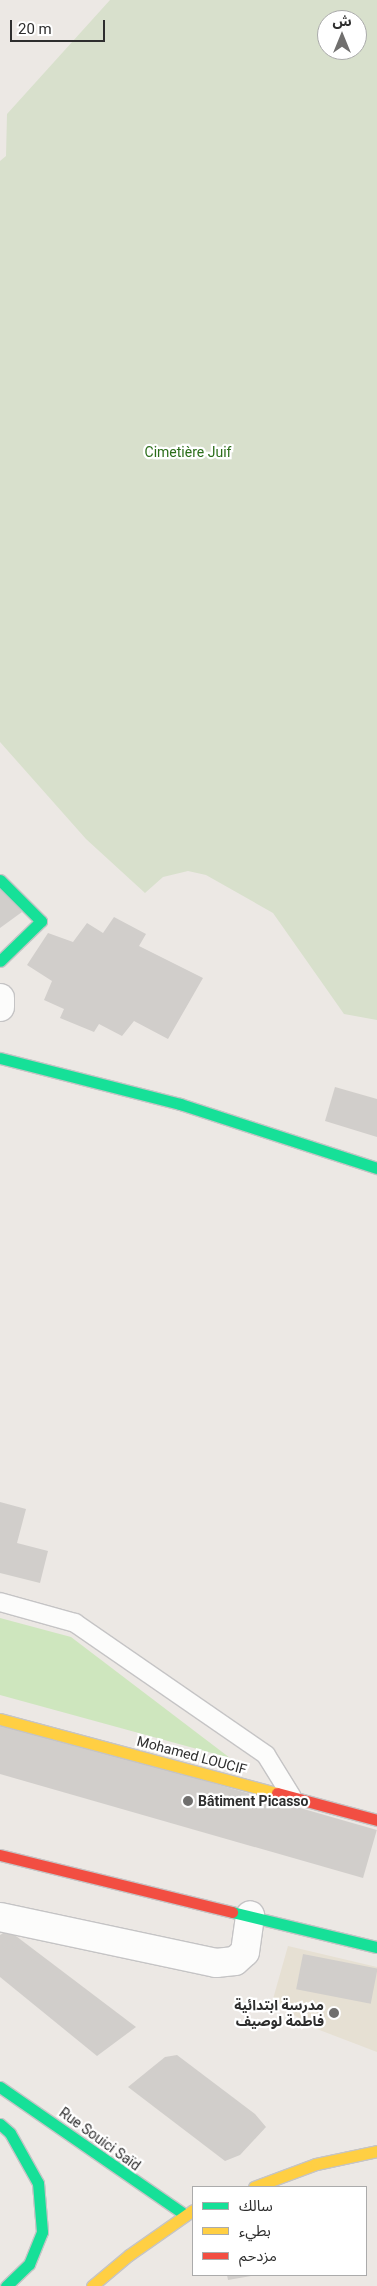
<!DOCTYPE html>
<html>
<head>
<meta charset="utf-8">
<style>
  body { margin:0 }
  #map { position:relative; width:377px; height:2286px; overflow:hidden; background:#ece8e4; font-family:Roboto,"Noto Sans Arabic",sans-serif }
  div>[style] { position:absolute }
  .education>* { inset:0; background:#e6e0d3 }
  .green>* { inset:0; background:#cee6be }
  .cemetery>* { inset:0; background:#d8e0cc }
  .building>* { inset:0; background:#d1cecb; transform-origin:0 0 }
  .roads { filter:drop-shadow(1px 0 #c5c4c5) drop-shadow(-1px 0 #c5c4c5) drop-shadow(0 1px #c5c4c5) drop-shadow(0 -1px #c5c4c5) }
  .lane>* { height:18px; margin:-9px; padding:0 9px; transform-origin:9px; border-radius:9px; background:#fcfcfb }
  .street>* { height:28px; margin:-14px; padding:0 14px; transform-origin:14px; border-radius:14px; background:#fcfcfb }
  .fast>* { height:11px; margin:-5.5px; padding:0 5.5px; transform-origin:5.5px; border-radius:5.5px; background:#16e098 }
  .slow>* { height:11px; margin:-5.5px; padding:0 5.5px; transform-origin:5.5px; border-radius:5.5px; background:#ffcf43 }
  .jam>* { height:11px; margin:-5.5px; padding:0 5.5px; transform-origin:5.5px; border-radius:5.5px; background:#f24e42 }
  .dots>* { width:14px; height:14px; translate:-50% -50%; box-sizing:border-box; border:2px solid #fff; border-radius:50% }
  span { translate:-50% -50%; white-space:nowrap; text-align:center; line-height:1.15; -webkit-text-stroke:4.5px #fff; paint-order:stroke }
  .park-label { font-size:14px; color:#2c6e1b }
  .street-label { font-size:14px; color:#2e2e2e }
  .poi-label { font-size:14px; color:#2e2e2e; font-weight:700 }
  .left { translate:0 -50%; text-align:left }
  .right { translate:-100% -50%; text-align:right }
  .legend { position:absolute; left:192px; top:2186px; width:175px; height:90px; box-sizing:border-box; background:#fff; border:1px solid #ababab; margin:0; padding:6px 9px; list-style:none; font-size:15px; color:#2e2e2e }
  .legend li { display:flex; align-items:center; gap:10px; height:25px }
  .legend b { width:25px; border:1px solid #ababab }
  .north { position:absolute; left:317px; top:10px; width:50px; height:50px; box-sizing:border-box; background:#fff; border:1px solid #ababab; border-radius:50%; rotate:0deg; font-size:14px; font-weight:700; line-height:20px; text-align:center; color:#2e2e2e }
  .north::after { content:''; display:block; margin:auto; width:18px; height:22px; background:#706f6e; clip-path:polygon(50% 0,100% 100%,50% 72%,0 100%) }
  .scale { position:absolute; left:10px; top:20px; width:95px; height:22px; box-sizing:border-box; border:2px solid #2e2e2e; border-top:0; padding-left:6px; font-size:15px; line-height:18px; white-space:nowrap; color:#2e2e2e; -webkit-text-stroke:4px #fff; paint-order:stroke }
</style>
</head>
<body>
<div id="map">
  <div class="education">
    <div style="clip-path:polygon(288px 1946px,377px 1967px,377px 2052px,309px 2026px,273px 1999px)"></div>
  </div>
  <div class="green">
    <div style="clip-path:polygon(0 1618px,71px 1637px,230px 1758px,0 1695px)"></div>
  </div>
  <div class="cemetery">
    <div style="clip-path:polygon(evenodd,110px 0,377px 0,377px 1020px,344px 1014px,273px 913px,206px 875px,188px 871px,163px 877px,145px 893px,86px 839px,0 742px,0 161px,6px 156px,7px 114px,110px 0,327px 20px,357px 20px,357px 50px,327px 50px,327px 20px)"></div>
  </div>
  <div class="building">
    <div style="clip-path:polygon(0 882px,22px 912px,0 928px)"></div>
    <div style="clip-path:polygon(114px 917px,146px 934px,139px 946px,203px 978px,168px 1039px,134px 1021px,122px 1036px,99px 1024px,94px 1032px,60px 1018px,64px 1009px,44px 1000px,52px 981px,27px 965px,48px 933px,73px 942px,87px 923px,103px 933px)"></div>
    <div style="clip-path:polygon(335px 1087px,377px 1099px,377px 1137px,325px 1121px)"></div>
    <div style="clip-path:polygon(0 1502px,26px 1509px,17px 1543px,48px 1551px,40px 1583px,0 1573px)"></div>
    <div style="left:0;top:1722px;width:392px;height:50px;rotate:16deg"></div>
    <div style="clip-path:polygon(8px 1930px,136px 2027px,97px 2056px,0 1977px,0 1935px)"></div>
    <div style="left:303px;top:1954px;width:76px;height:36px;rotate:11deg"></div>
    <div style="clip-path:polygon(177px 2055px,255px 2114px,266px 2127px,240px 2155px,225px 2161px,128px 2087px,165px 2057px)"></div>
    <div style="clip-path:polygon(227px 2275px,251px 2275px,251px 2276px,228px 2280px)"></div>
  </div>
  <div class="roads">
    <div class="lane">
      <div style="left:0;top:1602px;width:78px;rotate:15.6deg"></div>
      <div style="left:75px;top:1623px;width:232px;rotate:34.6deg"></div>
      <div style="left:266px;top:1755px;width:49px;rotate:58.2deg"></div>
    </div>
    <div class="street">
      <div style="left:0;top:998px;width:9px;rotate:90deg"></div>
      <div style="left:0;top:1917px;width:221px;rotate:12deg"></div>
      <div style="left:216px;top:1963px;width:19px;rotate:-6deg"></div>
      <div style="left:235px;top:1961px;width:13px;rotate:-42deg"></div>
      <div style="left:245px;top:1952px;width:37px;rotate:-82deg"></div>
    </div>
    <div class="fast">
      <div style="left:0;top:880px;width:58px;rotate:45deg"></div>
      <div style="left:41px;top:921px;width:57px;rotate:135.7deg"></div>
      <div style="left:0;top:1058px;width:186px;rotate:14.3deg"></div>
      <div style="left:180px;top:1104px;width:207px;rotate:18deg"></div>
      <div style="left:232px;top:1912px;width:149px;rotate:13.6deg"></div>
      <div style="left:0;top:2087px;width:224px;rotate:34.6deg"></div>
      <div style="left:0;top:2124px;width:13px;rotate:42deg"></div>
      <div style="left:10px;top:2133px;width:57px;rotate:60.8deg"></div>
      <div style="left:38px;top:2183px;width:49px;rotate:85.3deg"></div>
      <div style="left:42px;top:2232px;width:35px;rotate:112deg"></div>
      <div style="left:29px;top:2264px;width:32px;rotate:136deg"></div>
    </div>
    <div class="slow">
      <div style="left:0;top:1719px;width:287px;rotate:15deg"></div>
      <div style="left:254px;top:2187px;width:66px;rotate:-20.4deg"></div>
      <div style="left:316px;top:2164px;width:62px;rotate:-12deg"></div>
      <div style="left:92px;top:2286px;width:48px;rotate:-40deg"></div>
      <div style="left:129px;top:2255px;width:78px;rotate:-35.1deg"></div>
    </div>
    <div class="jam">
      <div style="left:277px;top:1793px;width:104px;rotate:15.1deg"></div>
      <div style="left:0;top:1855px;width:239px;rotate:13.8deg"></div>
    </div>
  </div>
  <div class="dots">
    <div style="left:188px;top:1801px;background:#706f6e"></div>
    <div style="left:334px;top:2013px;background:#706f6e"></div>
  </div>
  <div class="park-label">
    <span style="left:188px;top:452px">Cimetière Juif</span>
  </div>
  <div class="street-label">
    <span style="left:192px;top:1755px;rotate:15deg">Mohamed LOUCIF</span>
    <span style="left:100px;top:2139px;rotate:36deg">Rue Souici Saïd</span>
  </div>
  <div class="poi-label">
    <span class="left" style="left:198px;top:1801px">Bâtiment Picasso</span>
    <span class="right" style="left:324px;top:2013px">مدرسة ابتدائية<br>فاطمة لوصيف</span>
  </div>
  <ul class="legend">
  <li><b style="height:6px;background:#16e098"></b>سالك</li>
  <li><b style="height:6px;background:#ffcf43"></b>بطيء</li>
  <li><b style="height:6px;background:#f24e42"></b>مزدحم</li>
  </ul>
  <div class="north">ش</div>
  <div class="scale">20 m</div>
</div>
</body>
</html>
